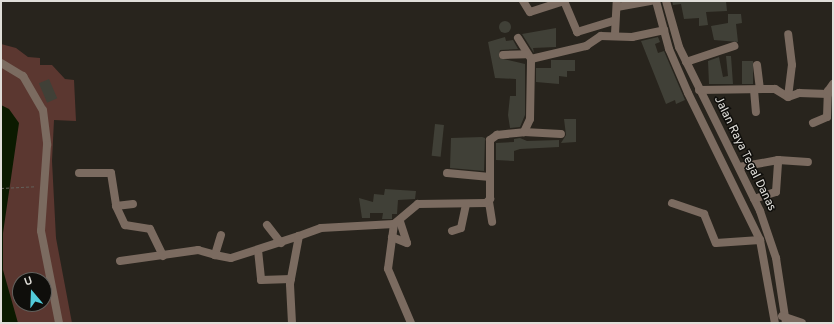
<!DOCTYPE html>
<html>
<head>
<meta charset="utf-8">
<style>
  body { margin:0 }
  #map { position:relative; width:834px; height:324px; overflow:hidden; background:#28241d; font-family:Overpass,sans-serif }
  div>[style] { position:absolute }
  .green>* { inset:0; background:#5b3730 }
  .water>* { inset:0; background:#0b1a00 }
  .building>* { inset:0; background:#404037; transform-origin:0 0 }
  .round { border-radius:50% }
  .path>* { height:1px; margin-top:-0.5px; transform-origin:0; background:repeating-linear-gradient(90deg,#625f59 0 3px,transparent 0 5px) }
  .minor>* { height:8px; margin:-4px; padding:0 4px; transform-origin:4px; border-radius:4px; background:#7b6b60 }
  span { translate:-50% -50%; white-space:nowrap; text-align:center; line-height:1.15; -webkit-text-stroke:3px #0f0e0b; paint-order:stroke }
  .street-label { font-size:12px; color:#e0ded9 }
  .frame { position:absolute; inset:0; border:2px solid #e0ded9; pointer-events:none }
  .north { position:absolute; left:12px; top:272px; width:40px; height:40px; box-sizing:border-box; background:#0f0e0b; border:1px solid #63615d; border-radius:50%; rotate:341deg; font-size:11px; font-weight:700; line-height:16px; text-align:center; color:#e0ded9 }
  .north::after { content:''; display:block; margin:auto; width:14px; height:18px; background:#52cbd9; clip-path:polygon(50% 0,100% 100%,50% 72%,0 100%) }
</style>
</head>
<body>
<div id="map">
  <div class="green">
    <div style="clip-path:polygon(evenodd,1px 44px,16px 48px,28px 57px,40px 58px,40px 65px,52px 65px,65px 79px,74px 80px,76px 121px,54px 120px,52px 161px,56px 238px,72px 323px,1px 323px,1px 44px,20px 280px,44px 280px,44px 304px,20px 304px,20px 280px)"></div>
  </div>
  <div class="water">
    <div style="clip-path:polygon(1px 105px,9px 109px,19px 123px,3px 233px,3px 270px,18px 323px,1px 323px)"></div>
  </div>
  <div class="building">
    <div style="clip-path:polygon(672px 1px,726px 1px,727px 11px,706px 12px,708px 25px,699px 26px,699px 18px,684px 19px,681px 4px,673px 5px)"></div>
    <div style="clip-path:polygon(728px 14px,741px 14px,742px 23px,736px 24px,738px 42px,714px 40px,711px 26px,728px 23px)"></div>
    <div class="round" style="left:499px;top:21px;width:12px;height:12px"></div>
    <div style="clip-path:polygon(556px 28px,556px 47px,533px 48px,534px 53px,522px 34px)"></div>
    <div style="clip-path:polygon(505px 37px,506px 41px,513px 40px,518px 49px,500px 50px,499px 58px,525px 64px,525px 115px,520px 127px,510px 128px,508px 115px,510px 96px,516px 96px,516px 79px,495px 78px,488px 42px)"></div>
    <div style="clip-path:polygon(658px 37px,660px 42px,655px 44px,658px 53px,664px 51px,685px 100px,676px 104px,675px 100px,666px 104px,641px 41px)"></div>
    <div style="clip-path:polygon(726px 56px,731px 56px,733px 84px,709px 84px,708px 61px,719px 57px,723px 77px,728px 76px)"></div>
    <div style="clip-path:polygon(551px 60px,575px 60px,575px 71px,567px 71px,567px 77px,559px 76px,559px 84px,536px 82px,536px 68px,551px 68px)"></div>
    <div style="left:742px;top:61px;width:11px;height:23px"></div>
    <div style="left:49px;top:79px;width:21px;height:11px;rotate:67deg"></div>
    <div style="clip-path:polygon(564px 119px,576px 119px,576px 142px,561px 143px,566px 135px)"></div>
    <div style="left:435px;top:124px;width:9px;height:32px;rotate:6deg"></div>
    <div style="clip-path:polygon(482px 137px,485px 138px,484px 171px,450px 168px,451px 138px)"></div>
    <div style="clip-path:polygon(520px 138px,527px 141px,559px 140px,559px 147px,520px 149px,514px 151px,514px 161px,496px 160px,496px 143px,514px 142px,514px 139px)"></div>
    <div style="clip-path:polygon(385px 189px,416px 191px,415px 199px,398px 200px,397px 214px,392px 214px,392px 219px,382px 219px,383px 213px,370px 213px,370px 218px,362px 218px,359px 198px,373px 202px,374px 194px,384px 195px)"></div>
  </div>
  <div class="path">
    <div style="left:1px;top:188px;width:35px;rotate:-3deg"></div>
  </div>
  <div class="minor">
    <div style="left:523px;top:1px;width:13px;rotate:58deg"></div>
    <div style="left:530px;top:12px;width:36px;rotate:-18deg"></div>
    <div style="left:564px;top:1px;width:34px;rotate:67deg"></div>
    <div style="left:577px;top:32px;width:39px;rotate:-17deg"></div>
    <div style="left:656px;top:1px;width:50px;rotate:74.8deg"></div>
    <div style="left:669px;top:49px;width:48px;rotate:66.6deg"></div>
    <div style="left:688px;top:93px;width:164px;rotate:63.9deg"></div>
    <div style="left:760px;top:240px;width:84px;rotate:79.8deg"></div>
    <div style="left:666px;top:1px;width:48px;rotate:74.2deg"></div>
    <div style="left:679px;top:47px;width:183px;rotate:63.7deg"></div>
    <div style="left:760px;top:211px;width:50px;rotate:71.2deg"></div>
    <div style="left:776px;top:258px;width:66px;rotate:81.3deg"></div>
    <div style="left:617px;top:7px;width:35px;rotate:-10deg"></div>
    <div style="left:615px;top:34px;width:33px;rotate:-87deg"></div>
    <div style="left:518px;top:38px;width:25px;rotate:58deg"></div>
    <div style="left:503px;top:55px;width:23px;rotate:-2deg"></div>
    <div style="left:686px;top:62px;width:51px;rotate:-18.4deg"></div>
    <div style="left:1px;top:63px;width:26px;rotate:31deg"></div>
    <div style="left:23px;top:76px;width:39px;rotate:60deg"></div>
    <div style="left:43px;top:110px;width:35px;rotate:83deg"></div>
    <div style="left:47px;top:145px;width:86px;rotate:94deg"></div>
    <div style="left:41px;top:231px;width:94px;rotate:78.9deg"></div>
    <div style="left:757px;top:65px;width:24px;rotate:83deg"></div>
    <div style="left:699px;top:90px;width:76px;rotate:-0.8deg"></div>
    <div style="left:775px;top:89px;width:15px;rotate:32deg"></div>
    <div style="left:788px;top:97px;width:12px;rotate:-20deg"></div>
    <div style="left:799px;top:93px;width:29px;rotate:2deg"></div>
    <div style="left:754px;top:90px;width:22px;rotate:85deg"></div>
    <div style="left:788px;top:97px;width:32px;rotate:-83deg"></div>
    <div style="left:792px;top:65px;width:31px;rotate:-97deg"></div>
    <div style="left:813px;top:123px;width:15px;rotate:-23deg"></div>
    <div style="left:827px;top:117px;width:26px;rotate:-88deg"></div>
    <div style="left:828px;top:91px;width:9px;rotate:-54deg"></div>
    <div style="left:524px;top:132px;width:37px;rotate:3deg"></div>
    <div style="left:739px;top:167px;width:40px;rotate:-10deg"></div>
    <div style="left:778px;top:160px;width:30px;rotate:4deg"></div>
    <div style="left:79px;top:173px;width:32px"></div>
    <div style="left:111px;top:173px;width:33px;rotate:81deg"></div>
    <div style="left:447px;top:173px;width:43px;rotate:5.3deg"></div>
    <div style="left:754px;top:199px;width:23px;rotate:-18deg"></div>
    <div style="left:776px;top:192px;width:32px;rotate:-86deg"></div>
    <div style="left:489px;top:202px;width:20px;rotate:81deg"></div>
    <div style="left:672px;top:203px;width:34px;rotate:19deg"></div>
    <div style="left:704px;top:214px;width:31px;rotate:68deg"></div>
    <div style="left:716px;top:243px;width:44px;rotate:-3.9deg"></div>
    <div style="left:133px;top:204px;width:17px;rotate:173deg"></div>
    <div style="left:116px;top:206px;width:21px;rotate:65deg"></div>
    <div style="left:125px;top:225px;width:25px;rotate:9deg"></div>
    <div style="left:150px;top:229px;width:30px;rotate:64deg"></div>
    <div style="left:394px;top:224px;width:45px;rotate:97.6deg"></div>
    <div style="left:388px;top:269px;width:59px;rotate:66.9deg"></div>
    <div style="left:267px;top:225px;width:23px;rotate:52deg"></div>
    <div style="left:452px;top:231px;width:9px;rotate:-18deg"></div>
    <div style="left:461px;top:228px;width:24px;rotate:-78deg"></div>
    <div style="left:221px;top:235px;width:21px;rotate:107deg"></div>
    <div style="left:215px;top:255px;width:16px;rotate:11deg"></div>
    <div style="left:231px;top:258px;width:71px;rotate:-17.9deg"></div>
    <div style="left:392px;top:237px;width:16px;rotate:22deg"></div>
    <div style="left:407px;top:243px;width:23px;rotate:-108deg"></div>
    <div style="left:258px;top:250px;width:30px;rotate:84deg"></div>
    <div style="left:261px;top:280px;width:30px;rotate:-2deg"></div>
    <div style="left:120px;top:261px;width:79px;rotate:-8deg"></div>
    <div style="left:198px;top:250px;width:18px;rotate:16deg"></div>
    <div style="left:782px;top:316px;width:21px;rotate:19deg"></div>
    <div style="left:292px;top:323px;width:39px;rotate:-93deg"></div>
    <div style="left:290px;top:284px;width:49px;rotate:-79.4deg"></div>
    <div style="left:299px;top:236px;width:23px;rotate:-20deg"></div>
    <div style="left:321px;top:228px;width:73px;rotate:-3.1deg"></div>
    <div style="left:394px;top:224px;width:31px;rotate:-40deg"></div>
    <div style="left:418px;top:204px;width:68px;rotate:-0.8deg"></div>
    <div style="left:486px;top:203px;width:6px;rotate:-45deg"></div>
    <div style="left:490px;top:199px;width:59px;rotate:-90deg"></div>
    <div style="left:490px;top:140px;width:9px;rotate:-36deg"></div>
    <div style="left:497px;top:135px;width:27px;rotate:-6deg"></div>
    <div style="left:524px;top:132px;width:14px;rotate:-65deg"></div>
    <div style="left:530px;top:119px;width:60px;rotate:-89deg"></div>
    <div style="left:531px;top:59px;width:57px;rotate:-13.3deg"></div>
    <div style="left:586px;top:46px;width:18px;rotate:-34deg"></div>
    <div style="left:601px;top:36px;width:31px;rotate:2deg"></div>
    <div style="left:632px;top:37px;width:33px;rotate:-12deg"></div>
  </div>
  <div class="street-label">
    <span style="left:744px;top:154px;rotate:64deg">Jalan Raya Tegal Danas</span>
  </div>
  <div class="frame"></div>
  <div class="north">U</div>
</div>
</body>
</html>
